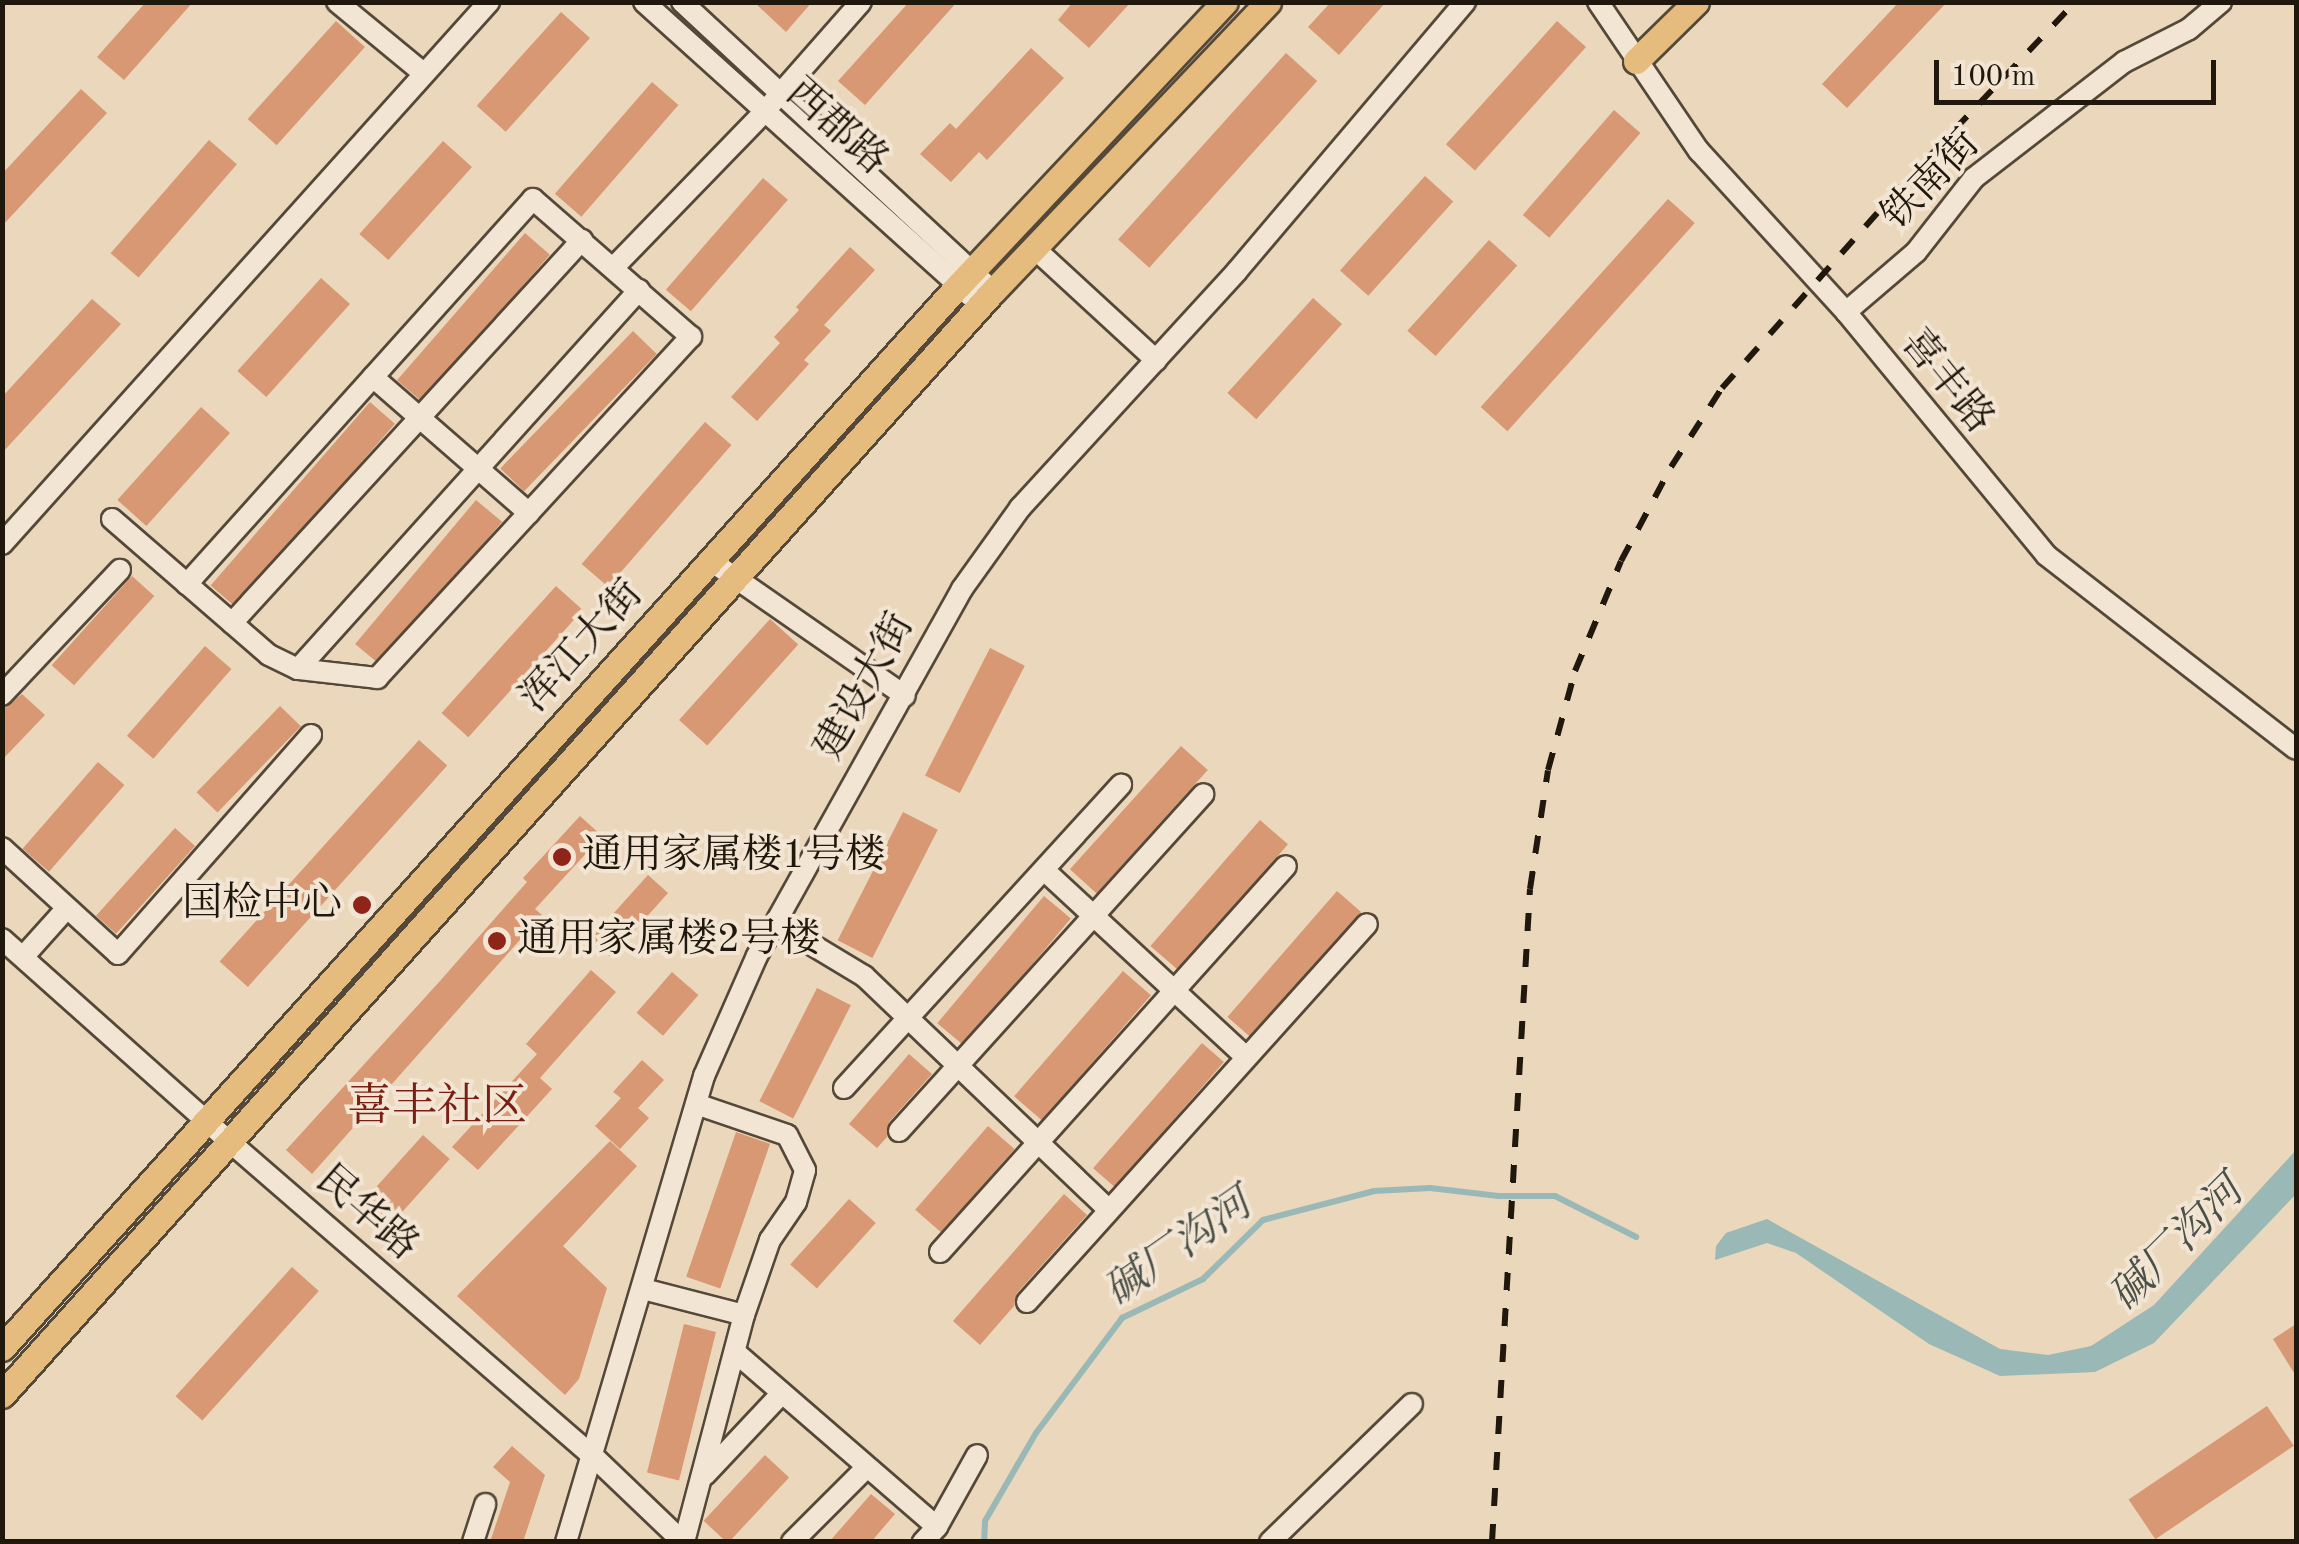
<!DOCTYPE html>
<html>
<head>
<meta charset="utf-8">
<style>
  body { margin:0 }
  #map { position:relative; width:2299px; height:1544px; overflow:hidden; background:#ebd7bb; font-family:"Old Standard TT","Noto Serif SC",serif }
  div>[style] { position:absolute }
  .water>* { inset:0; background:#99b8b6 }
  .stream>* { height:6px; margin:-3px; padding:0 3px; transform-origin:3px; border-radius:3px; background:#99b8b6 }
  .building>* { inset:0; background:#d79873; transform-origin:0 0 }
  .roads { filter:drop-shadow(2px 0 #544838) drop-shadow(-2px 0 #544838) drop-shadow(0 2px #544838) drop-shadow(0 -2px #544838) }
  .minor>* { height:20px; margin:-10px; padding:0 10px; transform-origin:10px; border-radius:10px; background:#f2e5d3 }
  .major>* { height:25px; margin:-12.5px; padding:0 12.5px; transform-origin:12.5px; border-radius:12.5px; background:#e6bc7e }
  .rail>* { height:6px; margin-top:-3px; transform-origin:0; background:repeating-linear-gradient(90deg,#21180d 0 18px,transparent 0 36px) }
  .dots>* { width:28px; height:28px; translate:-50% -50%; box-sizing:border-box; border:5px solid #f2e5d3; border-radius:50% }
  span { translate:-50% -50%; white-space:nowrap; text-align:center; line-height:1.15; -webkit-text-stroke:8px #f2e5d3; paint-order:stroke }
  .street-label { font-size:40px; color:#21180d }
  .poi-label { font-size:40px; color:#21180d }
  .left { translate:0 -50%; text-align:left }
  .right { translate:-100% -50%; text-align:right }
  .water-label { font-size:42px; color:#4b5048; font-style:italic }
  .quarter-label { font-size:45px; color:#7a1f14 }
  .frame { position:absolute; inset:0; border:5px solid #21180d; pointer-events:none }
  .scale { position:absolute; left:1934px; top:60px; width:282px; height:45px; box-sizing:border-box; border:5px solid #21180d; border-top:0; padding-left:12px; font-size:30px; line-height:35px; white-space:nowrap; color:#21180d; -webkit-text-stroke:8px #f2e5d3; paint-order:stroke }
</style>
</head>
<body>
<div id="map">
  <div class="water">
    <div style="clip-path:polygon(2296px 1150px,2296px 1194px,2154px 1343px,2095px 1372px,2000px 1376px,1929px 1344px,1796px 1253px,1767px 1243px,1715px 1260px,1716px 1246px,1726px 1233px,1767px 1219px,2000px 1349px,2048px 1355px,2091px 1346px,2154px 1305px)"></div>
  </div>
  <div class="stream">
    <div style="left:984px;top:1542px;width:21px;rotate:-87deg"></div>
    <div style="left:985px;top:1521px;width:102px;rotate:-59.9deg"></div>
    <div style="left:1036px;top:1433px;width:144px;rotate:-53.2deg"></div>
    <div style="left:1122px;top:1318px;width:90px;rotate:-25.7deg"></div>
    <div style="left:1203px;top:1279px;width:84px;rotate:-44.5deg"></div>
    <div style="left:1263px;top:1220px;width:115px;rotate:-14.6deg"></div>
    <div style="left:1374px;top:1191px;width:56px;rotate:-3.1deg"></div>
    <div style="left:1430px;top:1188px;width:69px;rotate:6.6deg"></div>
    <div style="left:1499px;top:1196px;width:56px"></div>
    <div style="left:1555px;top:1196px;width:91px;rotate:26.8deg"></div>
  </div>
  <div class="building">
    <div style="clip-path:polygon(146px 2px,193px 2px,124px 80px,97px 57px)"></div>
    <div style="clip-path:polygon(754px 2px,812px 2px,786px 32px)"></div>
    <div style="clip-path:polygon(909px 2px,957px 2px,865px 105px,838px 81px)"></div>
    <div style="clip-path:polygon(1073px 2px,1131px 2px,1089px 48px,1058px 20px)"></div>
    <div style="clip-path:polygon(1331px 2px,1386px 2px,1339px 55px,1308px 27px)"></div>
    <div style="clip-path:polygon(1899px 2px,1947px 2px,1847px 108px,1822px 84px)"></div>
    <div style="left:561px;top:12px;width:39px;height:126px;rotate:42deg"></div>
    <div style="left:336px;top:21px;width:39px;height:132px;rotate:42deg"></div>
    <div style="left:1557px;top:21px;width:39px;height:166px;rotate:42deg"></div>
    <div style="clip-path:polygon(1031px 48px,1064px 78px,987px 160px,979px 152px,951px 182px,920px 154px,950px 123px,956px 129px)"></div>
    <div style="left:1286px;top:53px;width:42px;height:251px;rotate:42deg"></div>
    <div style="left:652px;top:82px;width:35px;height:148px;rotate:41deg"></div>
    <div style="clip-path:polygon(81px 89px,107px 113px,2px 226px,2px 174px)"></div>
    <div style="left:1614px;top:110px;width:35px;height:139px;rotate:41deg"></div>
    <div style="left:209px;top:140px;width:37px;height:150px;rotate:41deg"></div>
    <div style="left:443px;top:141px;width:39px;height:125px;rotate:42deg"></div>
    <div style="left:1425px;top:176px;width:38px;height:127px;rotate:42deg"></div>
    <div style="left:763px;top:178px;width:33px;height:148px;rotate:41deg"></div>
    <div style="left:1668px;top:199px;width:36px;height:280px;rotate:42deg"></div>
    <div style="left:525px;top:233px;width:33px;height:195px;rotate:41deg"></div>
    <div style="left:1489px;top:240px;width:38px;height:122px;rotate:42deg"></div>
    <div style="clip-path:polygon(850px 247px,875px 270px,824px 325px,831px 331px,804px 360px,809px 364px,757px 421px,731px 397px,780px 343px,774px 337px,799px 310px,796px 307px)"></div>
    <div style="left:321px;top:278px;width:39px;height:125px;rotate:42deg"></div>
    <div style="left:1313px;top:298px;width:39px;height:128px;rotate:42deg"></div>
    <div style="clip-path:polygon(92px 299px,121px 324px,2px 453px,2px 397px)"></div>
    <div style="left:633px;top:331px;width:33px;height:191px;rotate:44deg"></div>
    <div style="left:370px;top:402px;width:33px;height:243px;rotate:41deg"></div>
    <div style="left:201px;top:407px;width:39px;height:125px;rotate:42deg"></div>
    <div style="left:705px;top:422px;width:35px;height:188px;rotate:41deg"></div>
    <div style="left:476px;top:500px;width:34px;height:188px;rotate:40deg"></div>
    <div style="left:132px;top:576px;width:30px;height:120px;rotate:42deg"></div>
    <div style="left:556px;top:586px;width:36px;height:171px;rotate:42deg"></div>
    <div style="left:770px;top:619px;width:38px;height:136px;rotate:42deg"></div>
    <div style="left:205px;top:646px;width:35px;height:119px;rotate:41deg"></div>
    <div style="left:990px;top:648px;width:39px;height:143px;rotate:27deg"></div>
    <div style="clip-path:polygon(22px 694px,45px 715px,2px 760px,2px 710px)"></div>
    <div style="left:280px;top:706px;width:29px;height:120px;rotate:44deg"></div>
    <div style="left:419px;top:740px;width:38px;height:298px;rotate:42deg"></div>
    <div style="left:1181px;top:746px;width:36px;height:166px;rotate:42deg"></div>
    <div style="left:98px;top:762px;width:35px;height:115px;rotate:41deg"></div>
    <div style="left:903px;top:812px;width:39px;height:144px;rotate:27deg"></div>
    <div style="clip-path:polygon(580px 816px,602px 836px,535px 909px,542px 915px,312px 1174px,286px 1150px,440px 981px,527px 882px,523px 878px)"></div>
    <div style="left:1260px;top:820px;width:37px;height:167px;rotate:41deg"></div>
    <div style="left:175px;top:828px;width:27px;height:118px;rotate:42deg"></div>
    <div style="left:648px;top:875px;width:27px;height:86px;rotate:42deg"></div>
    <div style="left:1337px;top:891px;width:32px;height:167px;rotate:41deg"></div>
    <div style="left:1044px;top:896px;width:35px;height:166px;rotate:40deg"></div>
    <div style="clip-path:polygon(591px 970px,616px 992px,540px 1078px,552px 1089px,478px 1170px,452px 1147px,537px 1054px,526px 1044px)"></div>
    <div style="left:1123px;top:971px;width:37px;height:166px;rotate:41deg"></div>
    <div style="left:672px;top:972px;width:35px;height:54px;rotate:41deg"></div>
    <div style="left:817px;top:988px;width:38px;height:127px;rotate:27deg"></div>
    <div style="left:1202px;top:1043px;width:29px;height:166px;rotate:41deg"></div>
    <div style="clip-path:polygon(909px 1054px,932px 1074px,889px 1122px,887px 1137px,877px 1148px,849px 1124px)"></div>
    <div style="clip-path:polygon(642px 1060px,664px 1080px,638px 1108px,649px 1118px,620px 1149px,595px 1126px,621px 1098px,613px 1092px)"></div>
    <div style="left:988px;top:1126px;width:35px;height:111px;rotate:41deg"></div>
    <div style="left:736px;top:1132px;width:36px;height:153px;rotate:19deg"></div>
    <div style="left:423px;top:1135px;width:36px;height:100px;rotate:42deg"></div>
    <div style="clip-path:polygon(610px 1141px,637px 1166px,563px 1246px,607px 1288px,579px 1379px,565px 1395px,457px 1296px)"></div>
    <div style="clip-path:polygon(1064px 1194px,1087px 1215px,1017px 1293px,1014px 1306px,980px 1345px,953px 1321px)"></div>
    <div style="left:849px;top:1199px;width:36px;height:88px;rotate:42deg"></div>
    <div style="left:292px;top:1267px;width:36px;height:174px;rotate:42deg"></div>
    <div style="left:684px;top:1324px;width:33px;height:153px;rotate:14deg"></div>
    <div style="clip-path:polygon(2296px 1324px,2296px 1376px,2273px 1339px)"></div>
    <div style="left:2267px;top:1406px;width:48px;height:167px;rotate:56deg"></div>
    <div style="clip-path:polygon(512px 1446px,545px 1475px,523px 1542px,490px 1542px,510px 1482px,493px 1467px)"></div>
    <div style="left:765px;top:1455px;width:33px;height:90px;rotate:43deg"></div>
    <div style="clip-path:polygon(871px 1494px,895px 1514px,871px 1542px,829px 1542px)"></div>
  </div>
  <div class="roads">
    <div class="minor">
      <div style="left:337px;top:2px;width:110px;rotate:39.5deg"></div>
      <div style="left:644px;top:2px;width:439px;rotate:42deg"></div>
      <div style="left:682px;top:2px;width:425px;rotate:42.9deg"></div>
      <div style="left:1598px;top:2px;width:180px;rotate:55.9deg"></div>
      <div style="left:1699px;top:151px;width:218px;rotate:47.6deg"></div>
      <div style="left:1846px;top:312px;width:315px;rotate:50.5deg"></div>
      <div style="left:2046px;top:555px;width:316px;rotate:37.8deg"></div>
      <div style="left:1034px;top:248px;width:166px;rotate:42.6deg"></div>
      <div style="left:614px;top:267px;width:217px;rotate:-45.9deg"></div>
      <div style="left:765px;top:111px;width:145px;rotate:-48.6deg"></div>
      <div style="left:1846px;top:312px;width:92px;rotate:-40.6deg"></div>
      <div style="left:1916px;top:252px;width:94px;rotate:-51.9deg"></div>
      <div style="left:1974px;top:178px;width:190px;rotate:-37.7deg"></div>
      <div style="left:2124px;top:62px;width:73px;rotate:-26.9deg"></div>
      <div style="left:2189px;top:29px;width:42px;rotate:-40.2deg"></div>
      <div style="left:373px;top:377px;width:207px;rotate:41.1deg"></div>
      <div style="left:112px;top:519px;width:99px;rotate:40.9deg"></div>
      <div style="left:187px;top:584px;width:108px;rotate:40.9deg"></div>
      <div style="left:269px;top:655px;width:32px;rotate:26deg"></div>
      <div style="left:298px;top:669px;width:80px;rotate:6.5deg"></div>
      <div style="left:377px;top:678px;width:464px;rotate:-47.4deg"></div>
      <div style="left:691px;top:337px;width:210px;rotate:-138.9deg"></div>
      <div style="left:533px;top:199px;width:518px;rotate:131.95deg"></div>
      <div style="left:2px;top:544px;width:729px;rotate:-48.06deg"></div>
      <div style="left:711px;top:561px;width:236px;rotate:34.8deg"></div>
      <div style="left:232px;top:623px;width:519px;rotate:-47.58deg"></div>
      <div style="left:298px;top:669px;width:510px;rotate:-48.02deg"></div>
      <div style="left:2px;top:695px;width:172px;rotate:-46.7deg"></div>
      <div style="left:2px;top:848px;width:157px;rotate:42.4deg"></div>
      <div style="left:118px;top:954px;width:292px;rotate:-48.6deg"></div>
      <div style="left:1044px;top:870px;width:275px;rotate:42.8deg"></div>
      <div style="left:776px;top:923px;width:103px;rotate:31.1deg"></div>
      <div style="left:864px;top:976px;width:337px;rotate:43.7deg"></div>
      <div style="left:2px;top:939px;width:305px;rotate:41.7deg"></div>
      <div style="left:230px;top:1142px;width:481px;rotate:40.9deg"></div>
      <div style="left:594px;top:1457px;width:123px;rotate:43.7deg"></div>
      <div style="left:23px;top:957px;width:66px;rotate:-48.1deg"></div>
      <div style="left:844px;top:1088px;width:411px;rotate:-47.6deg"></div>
      <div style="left:899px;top:1131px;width:454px;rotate:-47.9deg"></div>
      <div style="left:940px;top:1252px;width:518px;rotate:-48.13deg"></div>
      <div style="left:643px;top:1289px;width:104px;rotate:14.4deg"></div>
      <div style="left:1027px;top:1302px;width:508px;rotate:-48.03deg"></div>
      <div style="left:735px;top:1352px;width:267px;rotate:40.9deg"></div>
      <div style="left:937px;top:1527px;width:21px;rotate:133deg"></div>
      <div style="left:705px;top:1475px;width:112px;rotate:-46.8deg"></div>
      <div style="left:937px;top:1527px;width:82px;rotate:-60.9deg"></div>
      <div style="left:473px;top:1542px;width:40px;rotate:-72deg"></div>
      <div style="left:566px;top:1542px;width:486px;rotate:-73.5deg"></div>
      <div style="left:704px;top:1076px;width:131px;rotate:-66.2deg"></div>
      <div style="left:757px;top:956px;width:420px;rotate:-60.8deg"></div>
      <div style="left:962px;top:589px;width:100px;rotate:-54.4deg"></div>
      <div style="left:1020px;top:508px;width:321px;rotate:-47.5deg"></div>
      <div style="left:1237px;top:271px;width:353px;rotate:-49.7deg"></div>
      <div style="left:684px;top:1542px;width:235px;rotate:-75.2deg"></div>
      <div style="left:744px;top:1315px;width:79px;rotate:-70.9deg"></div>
      <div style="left:770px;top:1240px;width:46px;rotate:-55.6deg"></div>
      <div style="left:796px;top:1202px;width:33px;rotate:-74deg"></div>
      <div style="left:805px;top:1170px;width:39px;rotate:-117deg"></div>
      <div style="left:787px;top:1135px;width:96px;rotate:-161.2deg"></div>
      <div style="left:792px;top:1542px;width:106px;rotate:-45deg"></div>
      <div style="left:1270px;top:1542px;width:198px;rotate:-44.2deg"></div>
    </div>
    <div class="major">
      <div style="left:1636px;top:61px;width:84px;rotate:-44.5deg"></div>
      <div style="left:2px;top:1348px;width:1429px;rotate:-48.01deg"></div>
      <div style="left:958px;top:286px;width:390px;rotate:-46.8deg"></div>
      <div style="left:2px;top:1395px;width:1484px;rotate:-48.09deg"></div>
      <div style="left:993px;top:291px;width:399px;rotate:-46.4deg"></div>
    </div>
  </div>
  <div class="rail">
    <div style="left:1492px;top:1542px;width:654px;rotate:-86.67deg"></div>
    <div style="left:1530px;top:889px;width:120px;rotate:-81.4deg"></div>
    <div style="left:1548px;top:770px;width:103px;rotate:-74.7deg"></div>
    <div style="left:1575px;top:671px;width:119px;rotate:-67.3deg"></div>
    <div style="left:1621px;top:561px;width:106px;rotate:-62deg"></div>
    <div style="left:1671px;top:467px;width:94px;rotate:-57.2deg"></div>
    <div style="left:1722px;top:388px;width:276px;rotate:-48.4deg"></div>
    <div style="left:1905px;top:182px;width:248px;rotate:-46.6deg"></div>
  </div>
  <div class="dots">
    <div style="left:562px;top:857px;background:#8f2418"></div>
    <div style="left:362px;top:905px;background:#8f2418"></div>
    <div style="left:497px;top:941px;background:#8f2418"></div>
  </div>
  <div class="street-label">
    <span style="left:836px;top:128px;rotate:42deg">西郡路</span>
    <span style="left:1932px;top:181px;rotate:-46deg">铁南街</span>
    <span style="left:1946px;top:382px;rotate:51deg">喜丰路</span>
    <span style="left:583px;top:647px;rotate:-48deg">浑江大街</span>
    <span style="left:866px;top:687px;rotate:-61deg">建设大街</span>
    <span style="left:366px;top:1214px;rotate:41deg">民华路</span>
  </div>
  <div class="poi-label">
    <span class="left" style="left:582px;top:857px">通用家属楼1号楼</span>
    <span class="right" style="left:342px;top:905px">国检中心</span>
    <span class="left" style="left:517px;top:941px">通用家属楼2号楼</span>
  </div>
  <div class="water-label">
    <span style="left:2178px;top:1245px;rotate:-45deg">碱厂沟河</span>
    <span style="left:1179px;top:1249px;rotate:-35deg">碱厂沟河</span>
  </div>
  <div class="quarter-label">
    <span style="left:437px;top:1109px">喜丰社区</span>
  </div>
  <div class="frame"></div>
  <div class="scale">100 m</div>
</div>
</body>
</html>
